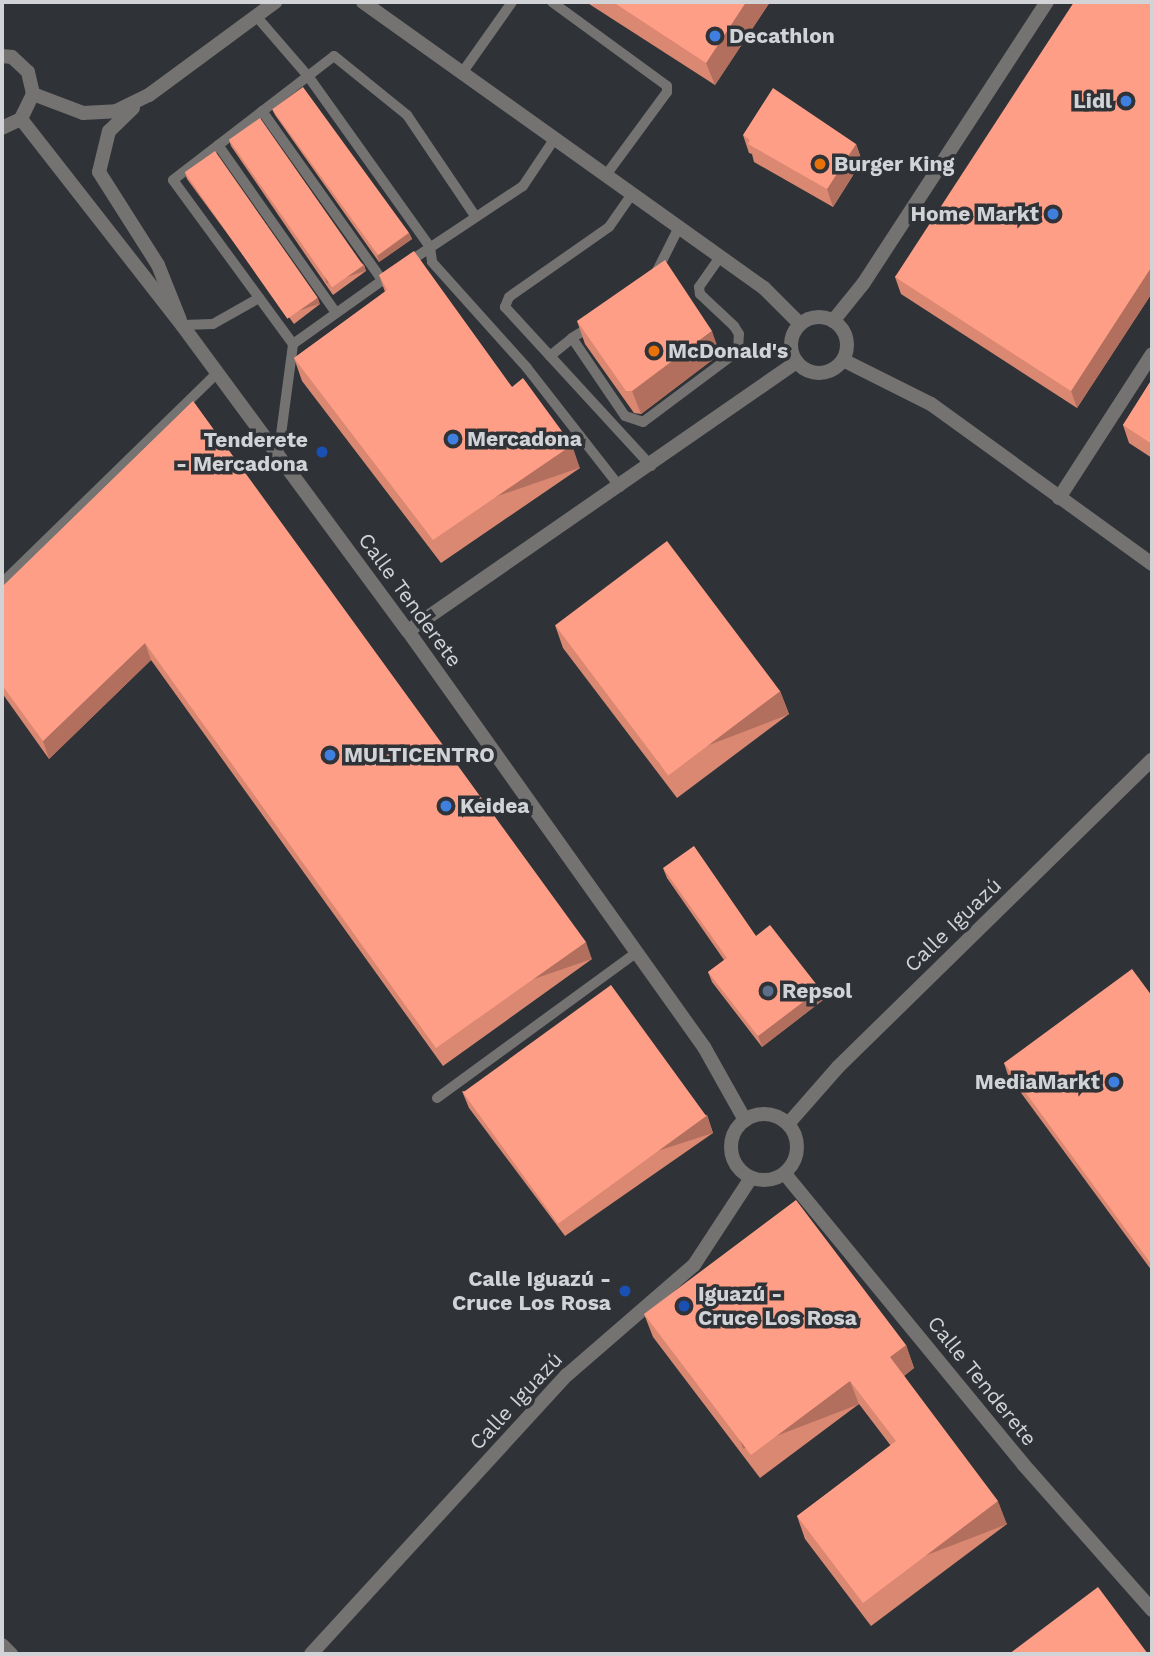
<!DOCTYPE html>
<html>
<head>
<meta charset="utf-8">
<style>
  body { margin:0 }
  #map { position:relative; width:1154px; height:1656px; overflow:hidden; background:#2f3337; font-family:"Work Sans",sans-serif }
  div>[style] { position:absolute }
  .service>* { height:10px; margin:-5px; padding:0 5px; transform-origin:5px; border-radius:5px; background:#757272 }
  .minor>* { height:14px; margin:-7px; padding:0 7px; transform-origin:7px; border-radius:7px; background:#757272 }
  .minor>.ring { margin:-7px; padding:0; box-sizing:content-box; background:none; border:14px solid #757272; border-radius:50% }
  .tertiary>* { height:14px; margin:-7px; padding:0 7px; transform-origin:7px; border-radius:7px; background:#757272 }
  .tertiary>.ring { margin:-7px; padding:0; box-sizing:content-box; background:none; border:14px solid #757272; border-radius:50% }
  .wall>* { inset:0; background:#db8873 }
  .shaded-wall>* { inset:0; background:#b26f5e; transform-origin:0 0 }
  .building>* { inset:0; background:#ff9e86; transform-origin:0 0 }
  .dots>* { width:19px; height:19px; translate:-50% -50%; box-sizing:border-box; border:4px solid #2f3337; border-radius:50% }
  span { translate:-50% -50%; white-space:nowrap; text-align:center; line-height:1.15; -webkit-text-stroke:7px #2f3337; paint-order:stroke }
  .poi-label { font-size:21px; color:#d1d3d6; font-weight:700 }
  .left { translate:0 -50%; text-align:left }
  .right { translate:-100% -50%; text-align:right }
  .street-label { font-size:21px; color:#d1d3d6 }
  .frame { position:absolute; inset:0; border:4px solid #d1d3d6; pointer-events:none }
</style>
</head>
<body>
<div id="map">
  <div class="service">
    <div style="left:552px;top:2px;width:142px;rotate:36.1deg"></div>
    <div style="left:667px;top:86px;width:6px;rotate:90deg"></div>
    <div style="left:667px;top:92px;width:103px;rotate:126.3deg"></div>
    <div style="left:256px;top:16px;width:79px;rotate:49.1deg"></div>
    <div style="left:308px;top:76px;width:210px;rotate:54.5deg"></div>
    <div style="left:430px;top:247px;width:15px;rotate:82deg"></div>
    <div style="left:432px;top:262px;width:142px;rotate:48.1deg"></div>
    <div style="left:527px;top:368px;width:151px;rotate:52deg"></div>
    <div style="left:462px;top:73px;width:87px;rotate:-54.8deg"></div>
    <div style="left:262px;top:111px;width:209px;rotate:54.6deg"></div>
    <div style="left:218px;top:145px;width:205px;rotate:54.9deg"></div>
    <div style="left:632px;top:194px;width:40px;rotate:124.9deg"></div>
    <div style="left:609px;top:227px;width:122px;rotate:145deg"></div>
    <div style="left:509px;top:297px;width:11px;rotate:112deg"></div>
    <div style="left:505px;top:307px;width:216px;rotate:47.4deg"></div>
    <div style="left:407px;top:263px;width:139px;rotate:-33.6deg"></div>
    <div style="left:523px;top:186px;width:58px;rotate:-56.3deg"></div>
    <div style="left:655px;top:275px;width:54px;rotate:-63.4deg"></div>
    <div style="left:182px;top:325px;width:31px;rotate:-2deg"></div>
    <div style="left:213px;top:324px;width:53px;rotate:-29.5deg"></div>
    <div style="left:591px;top:326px;width:22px;rotate:148deg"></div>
    <div style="left:572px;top:338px;width:94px;rotate:55.8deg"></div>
    <div style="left:625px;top:416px;width:19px;rotate:18deg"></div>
    <div style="left:643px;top:422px;width:119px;rotate:-36.8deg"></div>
    <div style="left:738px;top:351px;width:17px;rotate:-87deg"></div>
    <div style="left:739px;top:334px;width:9px;rotate:-122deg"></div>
    <div style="left:734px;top:326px;width:47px;rotate:-136.7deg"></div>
    <div style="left:700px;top:294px;width:7px;rotate:-98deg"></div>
    <div style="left:699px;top:287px;width:37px;rotate:-55deg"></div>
    <div style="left:293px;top:344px;width:203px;rotate:-126.2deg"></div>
    <div style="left:173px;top:180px;width:203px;rotate:-37.6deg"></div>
    <div style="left:334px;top:56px;width:94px;rotate:38.9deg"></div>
    <div style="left:407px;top:115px;width:122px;rotate:56deg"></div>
    <div style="left:550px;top:356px;width:28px;rotate:-39deg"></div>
    <div style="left:278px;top:457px;width:114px;rotate:-82.4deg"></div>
    <div style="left:293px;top:344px;width:120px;rotate:-35.5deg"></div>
    <div style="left:2px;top:583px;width:299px;rotate:-44.3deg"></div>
    <div style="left:437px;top:1098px;width:246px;rotate:-36.1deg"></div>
  </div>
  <div class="minor">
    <div style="left:363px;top:2px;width:493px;rotate:35.5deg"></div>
    <div style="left:764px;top:288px;width:51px;rotate:45deg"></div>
    <div style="left:33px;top:94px;width:53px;rotate:20.8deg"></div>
    <div style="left:83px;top:113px;width:33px;rotate:-3deg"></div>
    <div style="left:116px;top:111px;width:37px;rotate:-26deg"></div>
    <div style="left:149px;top:95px;width:157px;rotate:-36.4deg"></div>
    <div style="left:133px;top:108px;width:33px;rotate:136deg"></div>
    <div style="left:109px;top:131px;width:42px;rotate:103.7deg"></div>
    <div style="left:99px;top:172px;width:110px;rotate:57.6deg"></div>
    <div style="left:158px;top:265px;width:59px;rotate:68.2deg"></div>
    <div class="ring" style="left:791px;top:317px;width:42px;height:42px"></div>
    <div style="left:833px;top:321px;width:48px;rotate:-51deg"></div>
    <div style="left:863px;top:284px;width:337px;rotate:-56.9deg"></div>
    <div style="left:843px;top:360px;width:98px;rotate:26.6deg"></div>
    <div style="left:931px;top:404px;width:273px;rotate:35.9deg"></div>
    <div style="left:1059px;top:498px;width:171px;rotate:-57.1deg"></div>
    <div style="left:408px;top:631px;width:473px;rotate:-34.7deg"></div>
    <div style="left:2px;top:1645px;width:13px;rotate:45deg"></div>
  </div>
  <div class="tertiary">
    <div style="left:2px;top:56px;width:10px;rotate:6deg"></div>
    <div style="left:12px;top:57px;width:22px;rotate:43deg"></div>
    <div style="left:28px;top:72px;width:23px;rotate:77deg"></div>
    <div style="left:33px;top:94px;width:28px;rotate:116deg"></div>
    <div style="left:21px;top:119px;width:21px;rotate:155deg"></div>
    <div style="left:21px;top:119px;width:261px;rotate:52deg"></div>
    <div style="left:182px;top:325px;width:380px;rotate:53.6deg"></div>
    <div style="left:408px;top:631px;width:511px;rotate:54.57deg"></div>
    <div style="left:704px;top:1047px;width:84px;rotate:60.7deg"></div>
    <div class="ring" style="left:731px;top:1114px;width:52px;height:52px"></div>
    <div style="left:788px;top:1124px;width:76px;rotate:-48.7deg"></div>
    <div style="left:838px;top:1067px;width:439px;rotate:-44.4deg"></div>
    <div style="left:785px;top:1174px;width:375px;rotate:50.6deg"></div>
    <div style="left:1023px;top:1464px;width:195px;rotate:48.5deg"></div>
    <div style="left:311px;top:1654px;width:379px;rotate:-47.5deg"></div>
    <div style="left:567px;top:1375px;width:168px;rotate:-40.9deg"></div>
    <div style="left:694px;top:1265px;width:104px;rotate:-56.8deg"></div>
  </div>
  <div class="wall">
    <div style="clip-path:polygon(586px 2px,770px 2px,715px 85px)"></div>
    <div style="clip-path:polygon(1152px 2px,1152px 293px,1077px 408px,901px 294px,895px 277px)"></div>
    <div style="clip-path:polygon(272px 109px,409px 233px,412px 239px,379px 262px,275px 115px)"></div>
    <div style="clip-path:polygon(743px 135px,856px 144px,862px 161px,833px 207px,754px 162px,752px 154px,749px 153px)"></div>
    <div style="clip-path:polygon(229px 140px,364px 265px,366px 271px,333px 295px,231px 146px)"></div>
    <div style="clip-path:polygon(185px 173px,320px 304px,294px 324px,187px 179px)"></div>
    <div style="clip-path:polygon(379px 275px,512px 387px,580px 468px,441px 563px,302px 381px,294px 358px,385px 292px)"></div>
    <div style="clip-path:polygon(577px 321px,720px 354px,641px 414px,634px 413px,585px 344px)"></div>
    <div style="clip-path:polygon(1152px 379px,1152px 458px,1129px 443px,1123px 425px)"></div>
    <div style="clip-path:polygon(193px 401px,592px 959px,443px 1066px,151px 660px,49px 759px,2px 693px,2px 587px)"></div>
    <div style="clip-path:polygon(555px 625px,780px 691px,789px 714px,677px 798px,563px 648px)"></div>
    <div style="clip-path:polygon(663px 868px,756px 936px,823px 1000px,762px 1047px,712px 982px,708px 972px,724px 960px,667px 878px)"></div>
    <div style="clip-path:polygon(1152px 996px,1152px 1271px,1008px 1075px,1004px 1063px)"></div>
    <div style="clip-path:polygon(462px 1091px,707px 1115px,713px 1133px,565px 1236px,469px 1108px)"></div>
    <div style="clip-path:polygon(644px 1314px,906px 1345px,914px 1368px,904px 1376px,1007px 1524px,871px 1626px,805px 1539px,797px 1516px,891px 1446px,859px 1404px,760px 1478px,653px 1337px)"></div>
  </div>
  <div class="shaded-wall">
    <div style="clip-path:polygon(746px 2px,770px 2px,715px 85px,706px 63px)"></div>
    <div style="clip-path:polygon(856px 144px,862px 161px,833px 207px,827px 189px)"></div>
    <div style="clip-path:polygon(409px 233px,412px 239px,379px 262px,377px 256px)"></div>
    <div style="left:364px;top:265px;width:6px;height:41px;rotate:72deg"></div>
    <div style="clip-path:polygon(1152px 266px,1152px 293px,1077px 408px,1071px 391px)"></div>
    <div style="left:318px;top:298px;width:6px;height:33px;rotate:72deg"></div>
    <div style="clip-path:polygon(712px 331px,720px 354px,641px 414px,632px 391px)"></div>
    <div style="left:572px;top:445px;width:24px;height:168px;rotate:71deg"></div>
    <div style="clip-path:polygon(145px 643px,151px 660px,49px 759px,43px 741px)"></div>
    <div style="left:780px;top:691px;width:25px;height:139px;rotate:69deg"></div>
    <div style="left:586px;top:942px;width:18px;height:184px;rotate:71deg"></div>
    <div style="clip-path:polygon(820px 989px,823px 1000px,762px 1047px,758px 1036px)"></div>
    <div style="left:707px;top:1115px;width:19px;height:181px;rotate:72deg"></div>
    <div style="clip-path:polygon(906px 1345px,914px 1368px,898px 1380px,890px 1357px)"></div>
    <div style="left:850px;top:1381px;width:25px;height:124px;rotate:69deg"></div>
    <div style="left:998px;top:1501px;width:25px;height:169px;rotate:69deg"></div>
  </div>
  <div class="building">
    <div style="clip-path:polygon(613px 2px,746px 2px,706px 63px)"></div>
    <div style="clip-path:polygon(1074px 2px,1152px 2px,1152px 266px,1071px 391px,895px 277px)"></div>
    <div style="left:303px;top:87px;width:180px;height:38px;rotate:54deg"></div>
    <div style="clip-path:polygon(773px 88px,856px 144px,827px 189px,748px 144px,750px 140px,743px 135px)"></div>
    <div style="left:260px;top:118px;width:180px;height:38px;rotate:55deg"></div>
    <div style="left:215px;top:151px;width:179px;height:37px;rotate:55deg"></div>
    <div style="clip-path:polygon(414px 251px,512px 387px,523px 378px,572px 445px,433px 540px,294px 358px,387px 290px,379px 275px)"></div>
    <div style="clip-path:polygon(665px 260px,712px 331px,632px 391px,626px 391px,577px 321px)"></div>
    <div style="clip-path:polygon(1152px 379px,1152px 444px,1123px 425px)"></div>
    <div style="clip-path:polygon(193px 401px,586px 942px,436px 1048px,145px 643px,43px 741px,2px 685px,2px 587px)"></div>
    <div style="left:667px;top:541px;width:188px;height:140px;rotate:53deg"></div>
    <div style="clip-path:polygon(694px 846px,756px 936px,770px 925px,820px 989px,758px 1036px,708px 972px,727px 958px,663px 868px)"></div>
    <div style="clip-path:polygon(1132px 969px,1152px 996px,1152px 1265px,1004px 1063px)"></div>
    <div style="left:611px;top:985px;width:162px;height:183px;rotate:54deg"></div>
    <div style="clip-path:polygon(796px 1200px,906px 1345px,890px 1357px,998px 1501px,863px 1603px,797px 1516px,896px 1441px,850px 1381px,751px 1455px,644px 1314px)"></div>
    <div style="clip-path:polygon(1098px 1587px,1148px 1654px,1009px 1654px)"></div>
  </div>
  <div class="dots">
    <div style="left:715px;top:36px;background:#3f7fe0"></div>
    <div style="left:1126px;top:101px;background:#3f7fe0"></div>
    <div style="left:820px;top:164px;background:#e8710a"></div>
    <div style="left:1053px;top:214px;background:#3f7fe0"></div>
    <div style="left:654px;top:351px;background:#e8710a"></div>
    <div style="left:453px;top:439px;background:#3f7fe0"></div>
    <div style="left:322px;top:452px;background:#1a4fb4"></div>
    <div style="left:330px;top:755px;background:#3f7fe0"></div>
    <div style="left:446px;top:806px;background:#3f7fe0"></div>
    <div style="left:768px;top:991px;background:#5c6f8a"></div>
    <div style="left:1114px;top:1082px;background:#3f7fe0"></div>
    <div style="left:625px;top:1291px;background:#1a4fb4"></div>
    <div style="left:684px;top:1306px;background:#1a4fb4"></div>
  </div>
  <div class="poi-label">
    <span class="left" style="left:729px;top:36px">Decathlon</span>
    <span class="right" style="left:1112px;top:101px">Lidl</span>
    <span class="left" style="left:834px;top:164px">Burger King</span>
    <span class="right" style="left:1039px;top:214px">Home Markt</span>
    <span class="left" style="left:668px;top:351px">McDonald's</span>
    <span class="left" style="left:467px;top:439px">Mercadona</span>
    <span class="right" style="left:308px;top:452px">Tenderete<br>- Mercadona</span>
    <span class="left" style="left:344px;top:755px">MULTICENTRO</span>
    <span class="left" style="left:460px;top:806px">Keidea</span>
    <span class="left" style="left:782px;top:991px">Repsol</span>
    <span class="right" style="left:1100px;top:1082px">MediaMarkt</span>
    <span class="right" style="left:611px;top:1291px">Calle Iguazú -<br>Cruce Los Rosa</span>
    <span class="left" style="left:698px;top:1306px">Iguazú -<br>Cruce Los Rosa</span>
  </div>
  <div class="street-label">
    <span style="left:410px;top:600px;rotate:54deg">Calle Tenderete</span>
    <span style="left:953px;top:925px;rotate:-44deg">Calle Iguazú</span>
    <span style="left:982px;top:1381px;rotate:51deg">Calle Tenderete</span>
    <span style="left:516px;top:1401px;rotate:-47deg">Calle Iguazú</span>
  </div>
  <div class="frame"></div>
</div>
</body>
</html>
